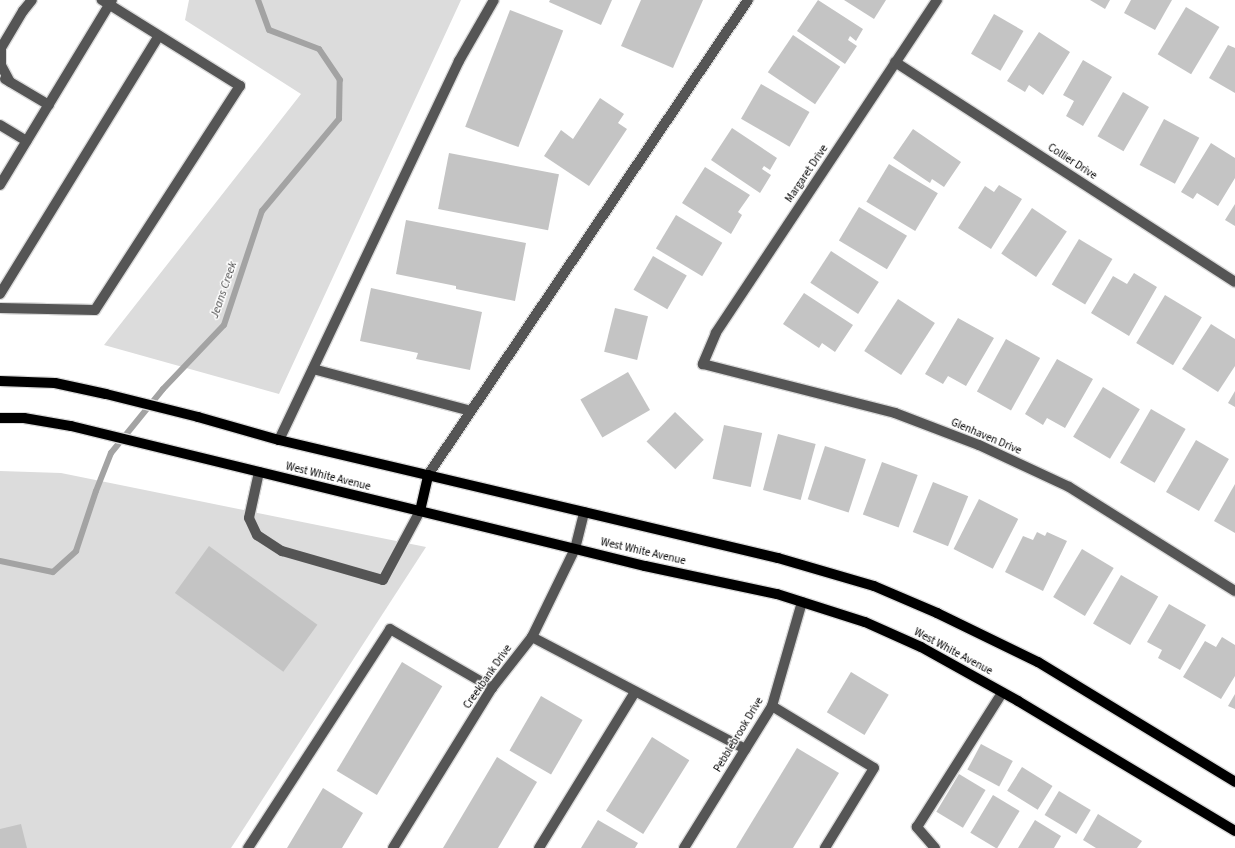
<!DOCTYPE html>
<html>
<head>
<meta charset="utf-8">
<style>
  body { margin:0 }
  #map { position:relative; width:1235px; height:848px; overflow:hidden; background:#fff; font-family:"Source Sans 3",sans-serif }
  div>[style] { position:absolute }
  .green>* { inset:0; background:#dcdcdc }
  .stream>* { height:6px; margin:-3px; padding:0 3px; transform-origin:3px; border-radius:3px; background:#a3a3a3 }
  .building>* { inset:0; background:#c4c4c4; transform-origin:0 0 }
  .roads { filter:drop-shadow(1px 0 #dbdbdb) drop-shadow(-1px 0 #dbdbdb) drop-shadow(0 1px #dbdbdb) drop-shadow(0 -1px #dbdbdb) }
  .minor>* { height:10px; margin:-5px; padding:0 5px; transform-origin:5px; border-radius:5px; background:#555 }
  .major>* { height:10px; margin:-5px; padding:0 5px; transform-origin:5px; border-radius:5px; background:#000 }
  span { translate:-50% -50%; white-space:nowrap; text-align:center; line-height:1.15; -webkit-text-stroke:3px #fff; paint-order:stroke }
  .street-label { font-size:11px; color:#000 }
  .water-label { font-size:12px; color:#444; font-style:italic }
</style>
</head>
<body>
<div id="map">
  <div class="green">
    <div style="clip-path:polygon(189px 0,461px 0,279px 394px,104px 345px,301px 94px,185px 20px)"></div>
    <div style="clip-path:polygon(0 471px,61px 473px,426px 547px,231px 848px,0 848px)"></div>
  </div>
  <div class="stream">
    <div style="left:0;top:561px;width:54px;rotate:11.7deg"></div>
    <div style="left:53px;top:572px;width:31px;rotate:-42deg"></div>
    <div style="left:76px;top:551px;width:63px;rotate:-71.6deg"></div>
    <div style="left:96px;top:491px;width:41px;rotate:-68.5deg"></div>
    <div style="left:111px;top:453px;width:82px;rotate:-50.9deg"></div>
    <div style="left:163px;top:389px;width:88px;rotate:-46.4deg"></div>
    <div style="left:224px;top:325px;width:120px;rotate:-71.6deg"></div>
    <div style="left:262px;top:211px;width:120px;rotate:-50.1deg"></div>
    <div style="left:339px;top:119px;width:39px;rotate:-89deg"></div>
    <div style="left:340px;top:80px;width:37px;rotate:-124deg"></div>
    <div style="left:319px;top:49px;width:53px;rotate:-159.2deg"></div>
    <div style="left:269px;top:30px;width:32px;rotate:-110deg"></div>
  </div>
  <div class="building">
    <div style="clip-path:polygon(550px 0,612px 0,601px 25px,549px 2px)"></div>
    <div style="clip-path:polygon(641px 0,703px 0,673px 68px,621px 46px)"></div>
    <div style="clip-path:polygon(818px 0,863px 29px,856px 41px,850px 36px,848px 40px,857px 46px,845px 64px,797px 31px)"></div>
    <div style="clip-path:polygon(844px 0,886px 0,874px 19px)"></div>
    <div style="clip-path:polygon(1090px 0,1110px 0,1105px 9px)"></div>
    <div style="clip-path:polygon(1131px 0,1172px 0,1155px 30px,1124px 13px)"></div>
    <div style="left:1186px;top:7px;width:39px;height:55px;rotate:31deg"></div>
    <div style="left:510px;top:10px;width:57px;height:125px;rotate:21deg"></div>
    <div style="left:994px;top:14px;width:34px;height:46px;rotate:30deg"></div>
    <div style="clip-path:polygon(1039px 32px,1070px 52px,1043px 95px,1029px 85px,1025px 92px,1007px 81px)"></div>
    <div style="left:793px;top:35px;width:57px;height:45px;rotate:34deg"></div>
    <div style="clip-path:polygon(1228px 45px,1235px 48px,1235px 93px,1209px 78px)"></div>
    <div style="clip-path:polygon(1083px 60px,1112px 77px,1083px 126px,1066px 116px,1074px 101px,1063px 95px)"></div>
    <div style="left:761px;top:84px;width:56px;height:40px;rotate:30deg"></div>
    <div style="left:1123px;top:92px;width:30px;height:51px;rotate:30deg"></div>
    <div style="clip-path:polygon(600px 98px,624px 114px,618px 123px,627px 129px,589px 186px,544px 156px,561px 130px,573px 139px)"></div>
    <div style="left:1164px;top:119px;width:40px;height:52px;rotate:28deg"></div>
    <div style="clip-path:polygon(732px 128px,777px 158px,770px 170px,764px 166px,762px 169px,771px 175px,760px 193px,711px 160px)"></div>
    <div style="clip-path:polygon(913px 129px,961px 162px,944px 187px,932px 179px,930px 183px,893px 158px)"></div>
    <div style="clip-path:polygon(1211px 143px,1235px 158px,1235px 178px,1218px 206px,1197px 193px,1193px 199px,1181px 192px)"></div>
    <div style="left:449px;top:153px;width:112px;height:57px;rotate:11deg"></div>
    <div style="left:889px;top:164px;width:57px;height:44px;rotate:31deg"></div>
    <div style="clip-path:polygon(705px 167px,750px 195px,738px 212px,742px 215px,731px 234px,682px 203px)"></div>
    <div style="clip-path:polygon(999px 185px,1022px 199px,991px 249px,958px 228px,985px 186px,994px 192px)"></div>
    <div style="clip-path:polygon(1235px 204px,1235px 226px,1225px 220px)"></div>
    <div style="left:859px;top:207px;width:56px;height:39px;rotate:31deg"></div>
    <div style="left:1032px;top:208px;width:42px;height:55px;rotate:34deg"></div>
    <div style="left:676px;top:215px;width:54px;height:39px;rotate:31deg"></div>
    <div style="clip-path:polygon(406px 220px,526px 243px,515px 301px,456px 289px,456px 286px,396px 274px)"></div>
    <div style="left:1079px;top:239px;width:39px;height:53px;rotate:31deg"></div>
    <div style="left:831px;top:251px;width:57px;height:38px;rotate:33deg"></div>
    <div style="left:653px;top:256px;width:39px;height:39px;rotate:30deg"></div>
    <div style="clip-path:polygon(1134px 273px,1157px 287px,1129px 336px,1091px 313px,1113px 276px,1127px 284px)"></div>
    <div style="clip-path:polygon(371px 288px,482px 312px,470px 370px,416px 359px,418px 353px,360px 341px)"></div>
    <div style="clip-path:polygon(804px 293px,853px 325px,835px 352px,822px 343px,819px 348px,783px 324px)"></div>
    <div style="left:1165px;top:295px;width:43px;height:56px;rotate:31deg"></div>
    <div style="left:898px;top:299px;width:44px;height:62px;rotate:33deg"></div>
    <div style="left:615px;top:308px;width:34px;height:45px;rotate:14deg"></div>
    <div style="clip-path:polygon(958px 318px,994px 338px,966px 386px,948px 376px,943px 384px,925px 374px)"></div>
    <div style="clip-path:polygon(1211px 324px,1235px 339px,1235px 366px,1218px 392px,1182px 369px)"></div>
    <div style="left:1006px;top:339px;width:39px;height:60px;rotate:29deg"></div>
    <div style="clip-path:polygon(1057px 359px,1093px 379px,1065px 428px,1047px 418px,1043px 425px,1025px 414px)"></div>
    <div style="left:628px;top:372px;width:44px;height:55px;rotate:60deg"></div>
    <div style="left:1103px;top:387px;width:43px;height:58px;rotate:31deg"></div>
    <div style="clip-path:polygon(1235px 391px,1235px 407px,1228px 403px)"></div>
    <div style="left:1151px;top:409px;width:40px;height:62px;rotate:30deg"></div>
    <div style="left:675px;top:412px;width:40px;height:41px;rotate:44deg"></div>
    <div style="left:724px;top:425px;width:39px;height:55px;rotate:12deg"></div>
    <div style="left:778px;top:434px;width:39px;height:58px;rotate:15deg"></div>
    <div style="left:1196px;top:440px;width:38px;height:60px;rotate:30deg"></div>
    <div style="left:825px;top:446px;width:43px;height:56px;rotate:18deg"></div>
    <div style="left:882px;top:462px;width:38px;height:56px;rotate:20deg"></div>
    <div style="left:933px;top:482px;width:38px;height:54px;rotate:22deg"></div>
    <div style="clip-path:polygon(1235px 484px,1235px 533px,1214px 521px)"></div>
    <div style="left:979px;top:499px;width:44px;height:56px;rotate:27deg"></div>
    <div style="clip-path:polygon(1037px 532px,1045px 536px,1047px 532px,1067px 541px,1043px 591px,1005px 572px,1023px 536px,1033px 540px)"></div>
    <div style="left:209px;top:546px;width:134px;height:58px;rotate:36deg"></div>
    <div style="left:1082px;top:549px;width:37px;height:56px;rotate:31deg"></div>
    <div style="left:1121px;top:575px;width:43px;height:56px;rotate:30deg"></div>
    <div style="clip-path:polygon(1169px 604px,1206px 625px,1180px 670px,1158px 658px,1162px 650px,1147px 642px)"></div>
    <div style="clip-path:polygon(1222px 637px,1235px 645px,1235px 676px,1221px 699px,1183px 677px,1205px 641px,1216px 647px)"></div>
    <div style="left:402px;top:662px;width:47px;height:127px;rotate:31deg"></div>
    <div style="left:851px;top:672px;width:44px;height:47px;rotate:31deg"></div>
    <div style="clip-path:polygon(1235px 694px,1235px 709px,1228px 706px)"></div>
    <div style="left:541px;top:696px;width:48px;height:63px;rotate:30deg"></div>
    <div style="left:652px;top:737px;width:44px;height:87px;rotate:32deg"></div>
    <div style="left:981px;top:744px;width:36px;height:29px;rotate:28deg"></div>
    <div style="clip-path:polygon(797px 748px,839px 773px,793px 848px,736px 848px)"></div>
    <div style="clip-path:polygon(497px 757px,537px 782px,498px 848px,443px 848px)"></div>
    <div style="left:1022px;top:767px;width:36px;height:28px;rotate:32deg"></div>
    <div style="left:959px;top:774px;width:31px;height:44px;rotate:31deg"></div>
    <div style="clip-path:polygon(323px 788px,363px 813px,342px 848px,287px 848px)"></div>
    <div style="left:1059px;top:791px;width:37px;height:28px;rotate:31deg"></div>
    <div style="left:993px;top:795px;width:31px;height:44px;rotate:31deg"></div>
    <div style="clip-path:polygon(1098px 814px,1142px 841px,1137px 848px,1096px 848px,1083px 840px)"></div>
    <div style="clip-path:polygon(598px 820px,638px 843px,635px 848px,581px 848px)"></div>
    <div style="clip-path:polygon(1035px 820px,1061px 836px,1054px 848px,1018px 848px)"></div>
    <div style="clip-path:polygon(21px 824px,27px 848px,0 848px,0 829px)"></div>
  </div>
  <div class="roads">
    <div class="minor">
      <div style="left:937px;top:0;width:400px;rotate:123.6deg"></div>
      <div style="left:716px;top:333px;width:34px;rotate:113deg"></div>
      <div style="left:703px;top:364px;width:198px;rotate:14.3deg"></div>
      <div style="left:895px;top:413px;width:90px;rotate:20.9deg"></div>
      <div style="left:979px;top:445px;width:99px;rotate:25deg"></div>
      <div style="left:1069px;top:487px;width:196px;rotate:32.1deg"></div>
      <div style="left:895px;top:62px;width:405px;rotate:32.9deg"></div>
      <div style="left:5px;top:79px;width:51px;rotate:30.6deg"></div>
      <div style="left:10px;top:82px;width:19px;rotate:-118deg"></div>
      <div style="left:1px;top:65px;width:17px;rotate:-90deg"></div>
      <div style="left:1px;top:48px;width:43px;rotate:-59.3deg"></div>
      <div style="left:23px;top:11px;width:14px;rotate:-51deg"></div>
      <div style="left:0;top:125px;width:31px;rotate:31deg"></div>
      <div style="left:0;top:185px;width:216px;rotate:-58.8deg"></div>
      <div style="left:0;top:294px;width:303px;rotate:-58.4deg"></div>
      <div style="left:0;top:308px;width:95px;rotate:1.2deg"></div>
      <div style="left:95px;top:310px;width:267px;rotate:-57.1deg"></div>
      <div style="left:240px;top:86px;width:163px;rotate:-148.1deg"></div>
      <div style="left:313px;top:369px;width:163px;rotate:14.9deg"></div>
      <div style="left:279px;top:440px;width:420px;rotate:-64.6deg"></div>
      <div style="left:459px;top:61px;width:70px;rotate:-60.2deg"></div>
      <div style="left:259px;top:472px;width:47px;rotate:102.3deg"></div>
      <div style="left:249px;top:518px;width:19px;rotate:65deg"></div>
      <div style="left:257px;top:535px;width:30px;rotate:33deg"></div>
      <div style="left:282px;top:551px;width:105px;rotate:16deg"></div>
      <div style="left:383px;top:580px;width:78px;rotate:-61.8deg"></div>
      <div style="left:428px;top:475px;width:573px;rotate:-56.03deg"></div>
      <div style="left:532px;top:637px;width:241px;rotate:27.7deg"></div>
      <div style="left:772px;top:706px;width:119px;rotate:31.3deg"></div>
      <div style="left:874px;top:768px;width:94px;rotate:121.5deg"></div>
      <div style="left:248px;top:848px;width:261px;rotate:-57deg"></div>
      <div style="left:390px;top:629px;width:118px;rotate:30deg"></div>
      <div style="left:393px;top:848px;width:188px;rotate:-58.3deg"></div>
      <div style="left:492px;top:688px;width:65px;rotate:-51.9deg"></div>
      <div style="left:532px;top:637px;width:98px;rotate:-64deg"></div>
      <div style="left:575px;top:549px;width:38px;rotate:-76deg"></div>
      <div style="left:539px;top:848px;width:183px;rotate:-58.4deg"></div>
      <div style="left:684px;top:848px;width:167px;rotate:-58.2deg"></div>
      <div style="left:772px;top:706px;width:108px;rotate:-73.9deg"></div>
      <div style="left:935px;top:848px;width:28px;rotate:-131deg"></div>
      <div style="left:917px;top:827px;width:159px;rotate:-57.6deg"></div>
    </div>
    <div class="major">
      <div style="left:0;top:381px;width:55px;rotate:2.1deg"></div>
      <div style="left:55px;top:383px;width:52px;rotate:12.2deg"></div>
      <div style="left:106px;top:394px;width:95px;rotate:14deg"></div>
      <div style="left:198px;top:417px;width:84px;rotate:15.9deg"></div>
      <div style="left:279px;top:440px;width:513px;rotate:13.3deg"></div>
      <div style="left:778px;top:558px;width:100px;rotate:16.3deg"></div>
      <div style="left:874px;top:586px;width:69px;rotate:23.2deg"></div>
      <div style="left:937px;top:613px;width:112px;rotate:25.9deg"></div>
      <div style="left:1038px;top:662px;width:231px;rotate:31.3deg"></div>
      <div style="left:0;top:418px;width:24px"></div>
      <div style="left:24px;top:418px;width:48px;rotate:9.7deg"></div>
      <div style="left:71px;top:426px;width:591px;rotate:13.71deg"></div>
      <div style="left:645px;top:566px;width:135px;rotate:12deg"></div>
      <div style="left:777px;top:594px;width:92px;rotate:17.7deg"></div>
      <div style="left:865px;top:622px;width:61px;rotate:24.1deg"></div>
      <div style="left:921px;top:647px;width:111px;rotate:29.1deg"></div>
      <div style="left:1018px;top:701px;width:253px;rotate:30.9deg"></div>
      <div style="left:420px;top:511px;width:37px;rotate:-77deg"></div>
    </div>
  </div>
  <div class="street-label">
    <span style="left:1072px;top:162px;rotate:33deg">Collier Drive</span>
    <span style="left:807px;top:174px;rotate:-56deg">Margaret Drive</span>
    <span style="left:986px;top:437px;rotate:23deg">Glenhaven Drive</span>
    <span style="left:328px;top:477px;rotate:14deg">West White Avenue</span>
    <span style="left:643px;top:552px;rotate:13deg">West White Avenue</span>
    <span style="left:953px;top:652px;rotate:28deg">West White Avenue</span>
    <span style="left:488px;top:677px;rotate:-55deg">Creekbank Drive</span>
    <span style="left:739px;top:735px;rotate:-59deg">Pebblebrook Drive</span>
  </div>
  <div class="water-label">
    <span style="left:224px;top:290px;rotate:-71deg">Jeans Creek</span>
  </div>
</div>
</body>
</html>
